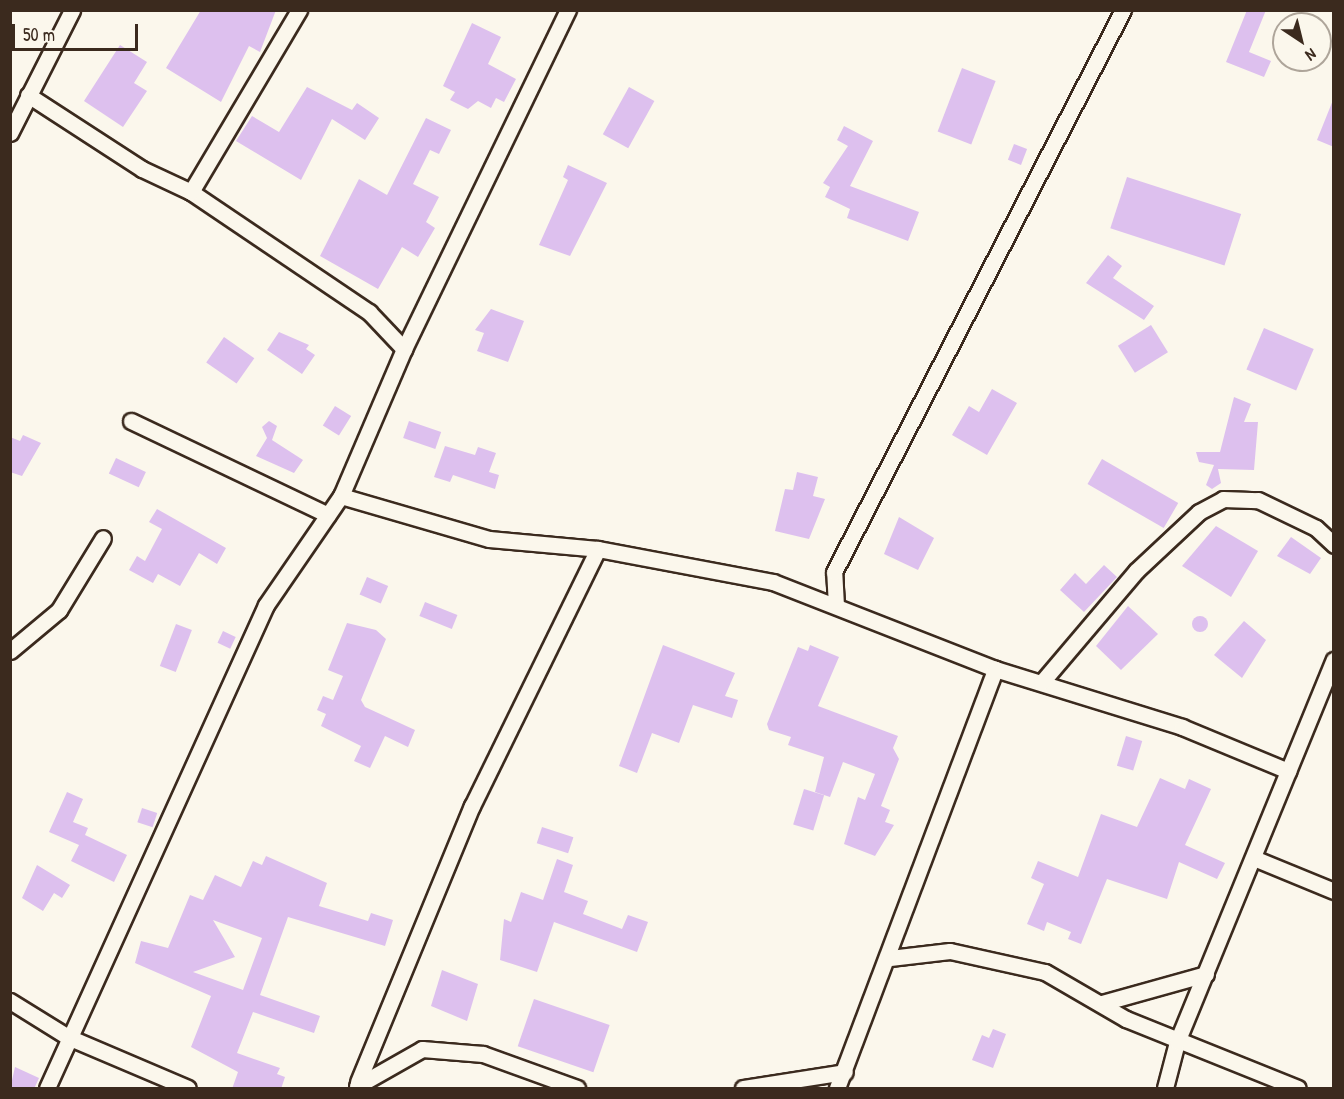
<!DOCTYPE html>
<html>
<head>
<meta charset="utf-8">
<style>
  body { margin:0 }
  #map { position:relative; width:1344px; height:1099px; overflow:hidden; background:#fbf7ec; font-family:"Patrick Hand",sans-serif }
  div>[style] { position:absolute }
  .building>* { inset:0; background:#ddc0ee; transform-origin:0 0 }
  .round { border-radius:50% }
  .roads { filter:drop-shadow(2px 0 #3b2a1e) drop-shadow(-2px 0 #3b2a1e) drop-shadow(0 2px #3b2a1e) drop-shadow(0 -2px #3b2a1e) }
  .street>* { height:15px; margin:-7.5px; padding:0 7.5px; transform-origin:7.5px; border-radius:7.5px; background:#fbf7ec }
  span { translate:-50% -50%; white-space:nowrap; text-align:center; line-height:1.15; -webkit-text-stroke:5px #fbf7ec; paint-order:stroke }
  .frame { position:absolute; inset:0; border:12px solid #3b2a1e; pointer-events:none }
  .north { position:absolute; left:1272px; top:12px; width:60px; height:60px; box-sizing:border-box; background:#fbf7ec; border:2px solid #aea59a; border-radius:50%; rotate:145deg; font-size:16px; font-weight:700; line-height:24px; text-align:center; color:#3b2a1e }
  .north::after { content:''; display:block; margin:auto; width:21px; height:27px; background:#3b2a1e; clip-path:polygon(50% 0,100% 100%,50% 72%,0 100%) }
  .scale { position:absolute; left:12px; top:24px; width:126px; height:27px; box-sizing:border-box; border:3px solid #3b2a1e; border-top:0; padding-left:8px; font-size:18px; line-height:21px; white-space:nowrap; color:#3b2a1e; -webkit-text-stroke:4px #fbf7ec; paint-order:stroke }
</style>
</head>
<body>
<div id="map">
  <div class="building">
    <div style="clip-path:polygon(201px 10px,276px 10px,260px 52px,249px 46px,221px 102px,166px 68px)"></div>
    <div style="clip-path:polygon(1247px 10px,1266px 10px,1249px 52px,1271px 61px,1264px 77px,1226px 62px)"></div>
    <div style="clip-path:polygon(472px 23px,501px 37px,488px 64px,516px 79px,504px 102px,496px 98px,491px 108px,478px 101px,468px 109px,450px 100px,455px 92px,443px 86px)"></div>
    <div style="clip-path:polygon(120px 45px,147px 62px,134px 83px,147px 91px,123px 127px,84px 101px)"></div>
    <div style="left:962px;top:68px;width:36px;height:68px;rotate:21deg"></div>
    <div style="clip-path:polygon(307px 87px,352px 110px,357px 103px,379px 118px,365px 140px,332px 119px,301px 180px,236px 141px,252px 116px,279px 132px)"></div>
    <div style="left:629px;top:87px;width:29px;height:54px;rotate:29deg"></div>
    <div style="clip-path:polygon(1333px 100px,1334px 100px,1334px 147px,1317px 140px)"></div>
    <div style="clip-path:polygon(426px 118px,451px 130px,439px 154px,430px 150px,413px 184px,439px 197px,426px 222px,435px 228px,418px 257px,402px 247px,378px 289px,320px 256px,359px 179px,387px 195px)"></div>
    <div style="clip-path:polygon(844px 126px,873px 141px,850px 186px,919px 212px,908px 241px,847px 218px,850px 209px,825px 197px,830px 187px,823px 183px,848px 146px,837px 140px)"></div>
    <div style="left:1014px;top:144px;width:14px;height:17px;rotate:21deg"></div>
    <div style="clip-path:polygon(568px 165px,607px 183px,570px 256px,539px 245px,568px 180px,563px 177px)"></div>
    <div style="left:1127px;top:177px;width:120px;height:54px;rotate:18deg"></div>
    <div style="clip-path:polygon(1108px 255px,1122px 266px,1113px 278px,1154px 306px,1144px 320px,1086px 283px)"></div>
    <div style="clip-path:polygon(491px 309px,524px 321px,508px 362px,477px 351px,484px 333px,475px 330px)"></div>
    <div style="left:1151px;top:325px;width:32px;height:39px;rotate:58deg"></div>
    <div style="left:1264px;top:328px;width:54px;height:45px;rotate:23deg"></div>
    <div style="clip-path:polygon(279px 332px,309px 345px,306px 349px,315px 355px,302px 374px,267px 350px)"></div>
    <div style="left:224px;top:337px;width:37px;height:31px;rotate:35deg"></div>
    <div style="clip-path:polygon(992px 389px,1017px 403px,987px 455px,952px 435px,969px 406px,979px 412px)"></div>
    <div style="clip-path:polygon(1234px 397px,1251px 404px,1244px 422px,1258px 422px,1254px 470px,1218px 469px,1221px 483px,1212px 489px,1206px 485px,1214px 465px,1199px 462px,1196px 452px,1220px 452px)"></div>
    <div style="left:335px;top:406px;width:19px;height:23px;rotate:32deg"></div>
    <div style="clip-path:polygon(269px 421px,277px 426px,272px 440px,303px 460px,294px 473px,256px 456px,267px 438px,262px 427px)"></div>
    <div style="left:409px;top:421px;width:34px;height:18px;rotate:19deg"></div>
    <div style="clip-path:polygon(23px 435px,41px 443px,22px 476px,10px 472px,10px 437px,20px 441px)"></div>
    <div style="clip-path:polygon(445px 446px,475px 455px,478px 447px,496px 453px,489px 472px,499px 475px,495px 489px,453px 475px,450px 482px,434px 477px)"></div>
    <div style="left:116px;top:458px;width:33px;height:17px;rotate:25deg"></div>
    <div style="left:1102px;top:459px;width:88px;height:29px;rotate:30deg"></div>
    <div style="clip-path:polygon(797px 472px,818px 477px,813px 496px,825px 499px,809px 539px,775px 531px,785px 489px,793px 490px)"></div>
    <div style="clip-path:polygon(157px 509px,226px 548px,217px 564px,199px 553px,180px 586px,158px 574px,153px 583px,129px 570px,137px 556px,145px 561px,162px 529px,149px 522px)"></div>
    <div style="clip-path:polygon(899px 517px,934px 538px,918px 570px,884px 554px)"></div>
    <div style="clip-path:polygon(1216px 526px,1258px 551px,1231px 597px,1182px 566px)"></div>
    <div style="clip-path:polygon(1291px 537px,1321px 558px,1310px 574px,1277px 556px)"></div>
    <div style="clip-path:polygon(1104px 565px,1117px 577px,1084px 612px,1060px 590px,1075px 573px,1086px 584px)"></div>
    <div style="left:367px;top:577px;width:23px;height:19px;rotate:23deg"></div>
    <div style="left:425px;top:602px;width:35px;height:15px;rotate:22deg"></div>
    <div style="clip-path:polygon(1128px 606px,1158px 634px,1121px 670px,1096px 646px)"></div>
    <div class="round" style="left:1192px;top:616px;width:16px;height:16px"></div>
    <div style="clip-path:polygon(1244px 621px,1266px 640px,1242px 678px,1214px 655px)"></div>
    <div style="clip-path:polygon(347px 623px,376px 630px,386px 639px,361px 700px,365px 707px,415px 730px,408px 747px,385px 736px,370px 768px,354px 761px,361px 746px,321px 726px,326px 714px,317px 710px,323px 696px,333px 700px,343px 676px,328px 670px)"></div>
    <div style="left:176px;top:624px;width:17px;height:45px;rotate:21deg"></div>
    <div style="left:223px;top:631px;width:14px;height:13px;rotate:25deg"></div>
    <div style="clip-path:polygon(663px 645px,735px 673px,725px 696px,738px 700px,732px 718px,693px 705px,679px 743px,652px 733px,637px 773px,619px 766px)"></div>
    <div style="clip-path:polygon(810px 645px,839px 657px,818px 706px,898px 736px,893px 748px,899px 759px,881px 806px,890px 810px,885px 822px,894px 825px,875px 856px,844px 844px,858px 797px,865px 800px,875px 774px,843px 762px,830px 797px,815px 792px,824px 757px,788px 745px,791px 737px,769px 730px,767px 724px,798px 647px,808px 651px)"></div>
    <div style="left:1126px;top:736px;width:17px;height:31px;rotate:17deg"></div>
    <div style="clip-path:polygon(1160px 778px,1185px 789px,1189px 779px,1211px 789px,1185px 845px,1225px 863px,1217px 879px,1179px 862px,1167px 899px,1107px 879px,1081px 944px,1068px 939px,1071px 932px,1047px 922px,1044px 931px,1027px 924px,1044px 884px,1031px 878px,1038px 861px,1078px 877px,1101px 814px,1137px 827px)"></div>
    <div style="left:804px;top:789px;width:21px;height:37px;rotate:17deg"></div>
    <div style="clip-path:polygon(67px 792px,83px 799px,73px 822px,88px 828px,85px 835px,127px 855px,114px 882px,71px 861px,79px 845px,49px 832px)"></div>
    <div style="left:142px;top:808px;width:16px;height:15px;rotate:18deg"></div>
    <div style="left:542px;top:827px;width:33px;height:17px;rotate:18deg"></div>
    <div style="clip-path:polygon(evenodd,266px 856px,327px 883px,319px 906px,368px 921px,371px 913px,393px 920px,385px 946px,288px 917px,260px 995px,320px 1016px,314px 1033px,253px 1012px,237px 1053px,280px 1068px,277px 1074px,285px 1077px,281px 1089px,232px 1089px,238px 1072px,191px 1047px,211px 996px,135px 963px,141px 941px,168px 948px,190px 895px,203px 900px,215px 875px,241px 887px,253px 861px,262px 865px,266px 856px,213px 920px,262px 938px,243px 990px,193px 972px,235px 957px,213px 920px)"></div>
    <div style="clip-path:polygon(557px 859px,573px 865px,564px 892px,588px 901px,583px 914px,622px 929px,628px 915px,648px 922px,637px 952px,554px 922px,537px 972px,500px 960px,504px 919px,511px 922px,521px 892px,543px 900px)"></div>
    <div style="clip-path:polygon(37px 865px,70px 885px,62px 898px,54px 893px,43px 911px,22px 898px)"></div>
    <div style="clip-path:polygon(442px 970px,478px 984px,467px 1021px,431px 1006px)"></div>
    <div style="left:534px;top:999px;width:80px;height:50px;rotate:19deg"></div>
    <div style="clip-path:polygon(993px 1029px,1006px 1034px,993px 1068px,972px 1060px,982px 1035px,989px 1038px)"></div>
    <div style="clip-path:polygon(15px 1067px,39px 1078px,34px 1089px,10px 1089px)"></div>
  </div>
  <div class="roads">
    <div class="street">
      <div style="left:28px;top:95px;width:136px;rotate:33deg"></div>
      <div style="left:142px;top:169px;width:54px;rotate:25.1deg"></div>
      <div style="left:191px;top:192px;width:215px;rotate:34deg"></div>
      <div style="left:369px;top:312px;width:51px;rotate:46.6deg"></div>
      <div style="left:10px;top:133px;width:138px;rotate:-63.2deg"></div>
      <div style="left:191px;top:192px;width:212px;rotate:-59.3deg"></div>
      <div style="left:131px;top:421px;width:218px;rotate:25.5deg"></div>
      <div style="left:341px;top:496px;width:154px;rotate:16.2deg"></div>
      <div style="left:489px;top:539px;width:109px;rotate:5.2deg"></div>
      <div style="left:598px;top:549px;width:178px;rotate:10.7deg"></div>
      <div style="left:773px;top:582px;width:238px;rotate:21.4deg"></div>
      <div style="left:995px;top:669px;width:196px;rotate:17.2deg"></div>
      <div style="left:1182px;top:727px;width:115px;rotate:22.5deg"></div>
      <div style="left:836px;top:606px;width:34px;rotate:-93deg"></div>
      <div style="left:834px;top:572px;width:632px;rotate:-62.79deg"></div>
      <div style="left:10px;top:651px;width:64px;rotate:-39.9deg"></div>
      <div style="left:59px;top:610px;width:84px;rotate:-58.6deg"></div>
      <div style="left:1042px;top:682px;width:145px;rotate:-49.7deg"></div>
      <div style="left:1136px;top:571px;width:86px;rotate:-43.1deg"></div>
      <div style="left:1199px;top:512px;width:27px;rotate:-28deg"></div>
      <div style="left:1223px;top:499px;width:35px;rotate:2deg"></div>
      <div style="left:1258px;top:500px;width:64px;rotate:25.8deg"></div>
      <div style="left:1316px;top:528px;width:25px;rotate:43deg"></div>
      <div style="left:1256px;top:859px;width:84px;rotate:22.3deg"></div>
      <div style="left:890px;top:958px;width:60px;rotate:-6.7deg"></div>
      <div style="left:950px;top:951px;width:97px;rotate:12.5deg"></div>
      <div style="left:1045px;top:972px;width:94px;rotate:30.1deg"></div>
      <div style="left:1126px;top:1019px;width:185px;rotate:21.9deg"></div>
      <div style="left:10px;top:1001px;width:68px;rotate:31.8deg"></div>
      <div style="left:68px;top:1037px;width:130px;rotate:23deg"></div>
      <div style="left:1102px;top:1003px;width:108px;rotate:-15.6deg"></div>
      <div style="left:358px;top:1082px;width:299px;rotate:-67.6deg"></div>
      <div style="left:472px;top:806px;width:286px;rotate:-63.9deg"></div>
      <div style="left:357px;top:1086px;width:75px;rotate:-29.6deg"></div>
      <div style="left:422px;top:1049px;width:61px;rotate:4.7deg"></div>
      <div style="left:483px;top:1054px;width:100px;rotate:19.9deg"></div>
      <div style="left:47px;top:1088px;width:530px;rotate:-65.61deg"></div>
      <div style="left:266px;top:605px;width:132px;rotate:-55.5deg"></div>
      <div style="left:341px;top:496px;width:160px;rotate:-66.8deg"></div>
      <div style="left:404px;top:349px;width:377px;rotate:-64.2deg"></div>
      <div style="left:743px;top:1088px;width:103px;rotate:-8.9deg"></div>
      <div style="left:837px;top:1088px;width:448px;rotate:-69.3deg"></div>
      <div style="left:1165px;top:1088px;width:48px;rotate:-75.4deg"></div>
      <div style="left:1177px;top:1042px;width:413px;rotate:-67.7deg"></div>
    </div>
  </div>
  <div class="frame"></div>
  <div class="north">N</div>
  <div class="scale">50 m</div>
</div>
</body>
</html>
